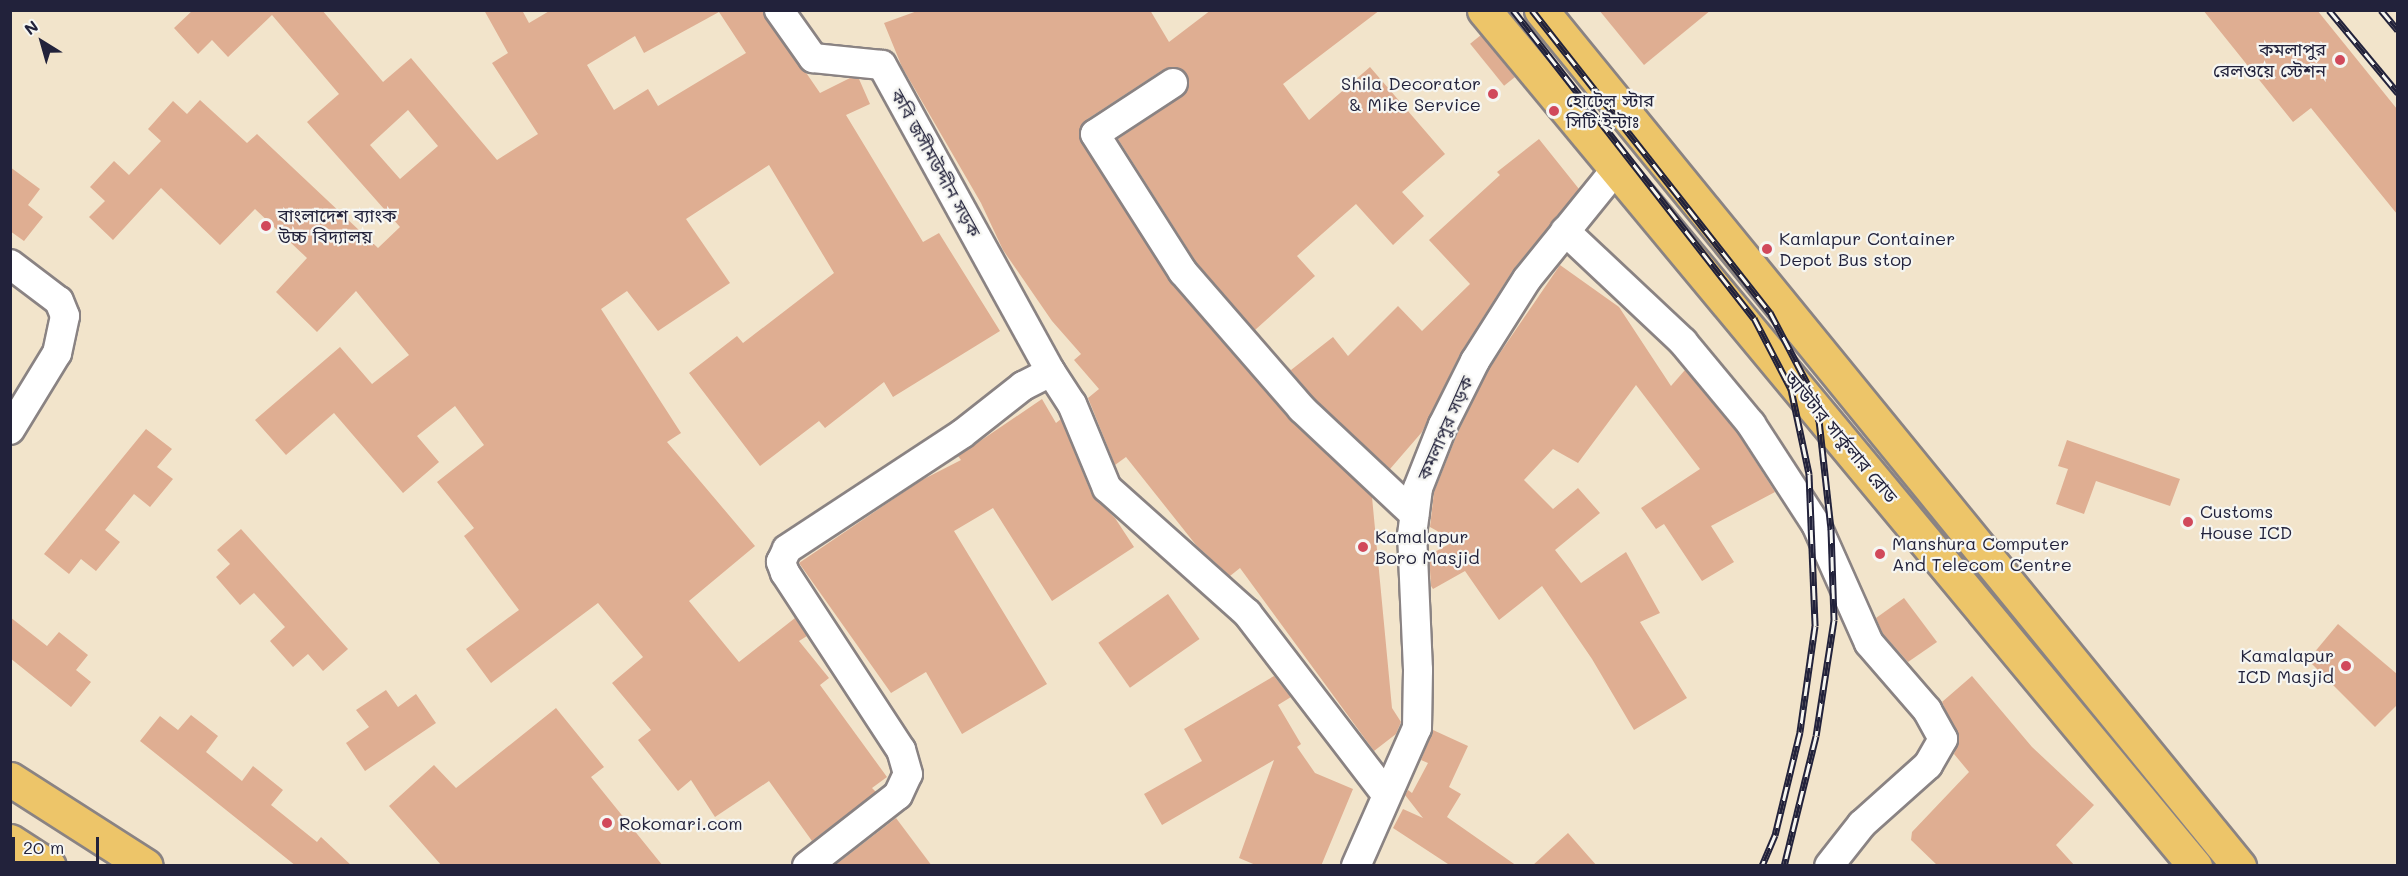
<!DOCTYPE html>
<html>
<head>
<meta charset="utf-8">
<style>
  body { margin:0 }
  #map { position:relative; width:2408px; height:876px; overflow:hidden; background:#f2e4cb; font-family:Mali,"Noto Sans Bengali",sans-serif }
  div>[style] { position:absolute }
  .building>* { inset:0; background:#dfae92; transform-origin:0 0 }
  .roads { filter:drop-shadow(2px 0 #8a8383) drop-shadow(-2px 0 #8a8383) drop-shadow(0 2px #8a8383) drop-shadow(0 -2px #8a8383) }
  .minor>* { height:28px; margin:-14px; padding:0 14px; transform-origin:14px; border-radius:14px; background:#fff }
  .major>* { height:33px; margin:-16.5px; padding:0 16.5px; transform-origin:16.5px; border-radius:16.5px; background:#edc569 }
  .rail>* { height:7px; margin-top:-3.5px; transform-origin:0; background:repeating-linear-gradient(90deg,#f6f6f2 0 14px,#22223b 0 28px); box-sizing:border-box; border-block:2px solid #22223b }
  .dots>* { width:16px; height:16px; translate:-50% -50%; box-sizing:border-box; border:3px solid #f6f6f2; border-radius:50% }
  span { translate:-50% -50%; white-space:nowrap; text-align:center; line-height:1.15; -webkit-text-stroke:4.5px #f6f6f2; paint-order:stroke }
  .poi-label { font-size:18px; color:#22223b }
  .right { translate:-100% -50%; text-align:right }
  .left { translate:0 -50%; text-align:left }
  .street-label { font-size:18px; color:#22223b }
  .frame { position:absolute; inset:0; border:12px solid #22223b; pointer-events:none }
  .north { position:absolute; left:12px; top:12px; width:60px; height:60px; -webkit-text-stroke:4px #f6f6f2; paint-order:stroke; rotate:323deg; font-size:16px; font-weight:700; line-height:24px; text-align:center; color:#22223b }
  .north::after { content:''; display:block; margin:auto; width:21px; height:27px; background:#22223b; clip-path:polygon(50% 0,100% 100%,50% 72%,0 100%) }
  .scale { position:absolute; left:12px; top:837px; width:87px; height:27px; box-sizing:border-box; border:3px solid #22223b; border-top:0; padding-left:8px; font-size:18px; line-height:21px; white-space:nowrap; color:#22223b; -webkit-text-stroke:4px #f6f6f2; paint-order:stroke }
</style>
</head>
<body>
<div id="map">
  <div class="building">
    <div style="clip-path:polygon(evenodd,193px 10px,322px 10px,383px 82px,411px 58px,497px 160px,538px 134px,492px 63px,508px 53px,484px 10px,522px 10px,529px 23px,551px 10px,763px 10px,820px 93px,850px 78px,859px 79px,870px 104px,846px 115px,923px 242px,939px 233px,1000px 331px,893px 397px,884px 382px,825px 428px,819px 421px,760px 466px,689px 373px,737px 336px,743px 343px,834px 273px,769px 165px,686px 219px,730px 283px,658px 331px,627px 291px,601px 309px,681px 433px,667px 442px,755px 546px,689px 601px,739px 662px,795px 618px,807px 636px,799px 641px,829px 678px,820px 685px,887px 777px,872px 788px,876px 792px,812px 841px,769px 781px,715px 817px,691px 780px,678px 791px,638px 740px,651px 730px,612px 683px,643px 657px,598px 603px,491px 683px,466px 649px,519px 610px,464px 536px,474px 528px,437px 482px,484px 445px,455px 406px,417px 436px,439px 462px,403px 493px,334px 413px,286px 455px,255px 420px,340px 347px,372px 384px,409px 355px,356px 291px,317px 332px,276px 292px,307px 258px,255px 209px,220px 245px,161px 188px,113px 240px,89px 217px,105px 201px,90px 187px,114px 161px,129px 175px,161px 141px,148px 129px,173px 101px,187px 114px,200px 100px,247px 143px,257px 134px,378px 248px,400px 227px,307px 122px,339px 94px,272px 15px,228px 57px,212px 40px,198px 54px,174px 28px,193px 10px,719px 12px,746px 53px,658px 106px,648px 89px,614px 110px,587px 65px,635px 36px,644px 53px,719px 12px,193px 10px,408px 110px,438px 146px,400px 179px,370px 145px,408px 110px)"></div>
    <div style="clip-path:polygon(920px 10px,1150px 10px,1169px 42px,1211px 10px,1380px 10px,1283px 84px,1309px 120px,1370px 67px,1445px 154px,1402px 192px,1424px 216px,1393px 245px,1356px 204px,1297px 256px,1315px 276px,1255px 330px,1196px 262px,1118px 139px,1182px 96px,1189px 83px,1186px 74px,1173px 67px,1164px 69px,1086px 120px,1079px 134px,1171px 283px,1290px 420px,1372px 497px,1392px 708px,1401px 722px,1396px 734px,1374px 751px,1240px 568px,1230px 576px,1196px 545px,1126px 457px,1115px 465px,1088px 398px,1099px 389px,1074px 360px,1081px 354px,1052px 321px,1003px 250px,981px 203px,902px 67px,884px 23px)"></div>
    <div style="clip-path:polygon(1599px 10px,1711px 10px,1644px 65px)"></div>
    <div style="clip-path:polygon(2203px 10px,2317px 10px,2397px 109px,2397px 214px,2311px 108px,2293px 122px)"></div>
    <div style="left:1481px;top:35px;width:54px;height:14px;rotate:51deg"></div>
    <div style="clip-path:polygon(1539px 139px,1579px 189px,1513px 270px,1460px 354px,1422px 432px,1390px 469px,1314px 398px,1287px 366px,1291px 370px,1333px 337px,1348px 356px,1398px 306px,1422px 331px,1470px 284px,1429px 240px,1500px 175px,1497px 172px)"></div>
    <div style="clip-path:polygon(10px 167px,40px 189px,28px 205px,43px 217px,24px 241px,10px 231px)"></div>
    <div style="clip-path:polygon(1560px 265px,1619px 307px,1671px 386px,1685px 370px,1738px 434px,1775px 492px,1711px 526px,1734px 562px,1702px 581px,1664px 524px,1656px 529px,1641px 508px,1700px 469px,1636px 385px,1578px 463px,1553px 449px,1524px 480px,1553px 509px,1578px 488px,1600px 513px,1555px 550px,1581px 583px,1626px 552px,1660px 613px,1640px 622px,1687px 698px,1634px 730px,1592px 659px,1542px 586px,1499px 620px,1465px 571px,1433px 589px,1431px 586px,1429px 555px,1455px 541px,1430px 527px,1434px 492px,1458px 432px,1489px 369px)"></div>
    <div style="clip-path:polygon(1042px 399px,1056px 423px,1061px 419px,1092px 495px,1115px 518px,1134px 547px,1052px 601px,993px 508px,954px 531px,1047px 684px,962px 734px,926px 672px,891px 693px,799px 563px,920px 481px,961px 460px,958px 456px)"></div>
    <div style="clip-path:polygon(146px 429px,172px 449px,157px 467px,173px 479px,150px 507px,134px 494px,105px 530px,120px 542px,96px 571px,81px 559px,69px 574px,44px 554px)"></div>
    <div style="clip-path:polygon(2067px 440px,2180px 479px,2170px 506px,2096px 481px,2084px 514px,2056px 504px,2068px 469px,2058px 466px)"></div>
    <div style="clip-path:polygon(241px 529px,348px 649px,323px 671px,308px 654px,293px 667px,270px 641px,285px 627px,254px 593px,240px 605px,216px 577px,230px 564px,217px 550px)"></div>
    <div style="left:1168px;top:594px;width:55px;height:85px;rotate:55deg"></div>
    <div style="clip-path:polygon(1904px 598px,1937px 642px,1908px 662px,1883px 634px,1876px 618px)"></div>
    <div style="clip-path:polygon(10px 617px,47px 646px,59px 632px,88px 655px,76px 670px,91px 682px,71px 707px,10px 658px)"></div>
    <div style="clip-path:polygon(2338px 624px,2397px 674px,2397px 705px,2375px 727px,2308px 660px)"></div>
    <div style="clip-path:polygon(1274px 676px,1291px 697px,1278px 705px,1301px 744px,1297px 747px,1315px 773px,1353px 789px,1321px 866px,1258px 866px,1239px 858px,1274px 760px,1162px 825px,1144px 794px,1202px 761px,1184px 729px)"></div>
    <div style="clip-path:polygon(1972px 676px,2032px 747px,2094px 805px,2056px 845px,2075px 866px,1938px 866px,1911px 840px,1912px 832px,1969px 772px,1954px 754px,1959px 739px,1942px 702px)"></div>
    <div style="clip-path:polygon(386px 690px,398px 707px,416px 694px,436px 723px,365px 771px,346px 743px,369px 727px,356px 710px)"></div>
    <div style="clip-path:polygon(556px 708px,604px 767px,591px 777px,663px 866px,442px 866px,389px 806px,434px 765px,456px 788px)"></div>
    <div style="clip-path:polygon(191px 715px,218px 736px,206px 752px,242px 781px,253px 766px,283px 790px,271px 805px,317px 842px,321px 837px,352px 866px,296px 866px,140px 741px,160px 716px,178px 730px)"></div>
    <div style="clip-path:polygon(1433px 730px,1468px 746px,1449px 787px,1461px 794px,1447px 817px,1517px 866px,1451px 866px,1393px 828px,1403px 809px,1423px 818px,1405px 795px,1408px 790px,1412px 793px,1428px 763px,1421px 760px)"></div>
    <div style="clip-path:polygon(896px 818px,932px 866px,834px 866px)"></div>
    <div style="clip-path:polygon(1568px 833px,1597px 866px,1532px 866px)"></div>
  </div>
  <div class="roads">
    <div class="minor">
      <div style="left:779px;top:10px;width:59px;rotate:54.7deg"></div>
      <div style="left:813px;top:58px;width:69px;rotate:5.8deg"></div>
      <div style="left:882px;top:65px;width:350px;rotate:61.2deg"></div>
      <div style="left:1173px;top:83px;width:93px;rotate:146.8deg"></div>
      <div style="left:1095px;top:134px;width:164px;rotate:57.5deg"></div>
      <div style="left:1183px;top:272px;width:181px;rotate:49deg"></div>
      <div style="left:1302px;top:409px;width:154px;rotate:43.2deg"></div>
      <div style="left:1565px;top:231px;width:162px;rotate:43.2deg"></div>
      <div style="left:1683px;top:342px;width:107px;rotate:50.3deg"></div>
      <div style="left:1751px;top:424px;width:119px;rotate:57deg"></div>
      <div style="left:1816px;top:524px;width:130px;rotate:66deg"></div>
      <div style="left:1869px;top:643px;width:89px;rotate:49.1deg"></div>
      <div style="left:1927px;top:710px;width:33px;rotate:61deg"></div>
      <div style="left:1943px;top:739px;width:30px;rotate:120deg"></div>
      <div style="left:1928px;top:765px;width:89px;rotate:138.2deg"></div>
      <div style="left:1862px;top:824px;width:53px;rotate:128.2deg"></div>
      <div style="left:10px;top:264px;width:61px;rotate:37.1deg"></div>
      <div style="left:59px;top:301px;width:16px;rotate:68deg"></div>
      <div style="left:65px;top:316px;width:38px;rotate:102deg"></div>
      <div style="left:57px;top:353px;width:90px;rotate:121.4deg"></div>
      <div style="left:807px;top:866px;width:115px;rotate:-38deg"></div>
      <div style="left:898px;top:795px;width:23px;rotate:-65deg"></div>
      <div style="left:908px;top:774px;width:25px;rotate:-106deg"></div>
      <div style="left:901px;top:750px;width:212px;rotate:-123.2deg"></div>
      <div style="left:785px;top:573px;width:12px;rotate:-110deg"></div>
      <div style="left:781px;top:562px;width:14px;rotate:-65deg"></div>
      <div style="left:787px;top:549px;width:209px;rotate:-33.3deg"></div>
      <div style="left:962px;top:434px;width:78px;rotate:-38.2deg"></div>
      <div style="left:1023px;top:386px;width:31px;rotate:-27deg"></div>
      <div style="left:1051px;top:372px;width:38px;rotate:57deg"></div>
      <div style="left:1072px;top:404px;width:91px;rotate:67.4deg"></div>
      <div style="left:1107px;top:488px;width:188px;rotate:41.8deg"></div>
      <div style="left:1247px;top:613px;width:228px;rotate:52.5deg"></div>
      <div style="left:1356px;top:866px;width:151px;rotate:-66.2deg"></div>
      <div style="left:1417px;top:728px;width:58px;rotate:-89deg"></div>
      <div style="left:1418px;top:670px;width:135px;rotate:-92.5deg"></div>
      <div style="left:1412px;top:535px;width:47px;rotate:-82.7deg"></div>
      <div style="left:1418px;top:488px;width:68px;rotate:-68.4deg"></div>
      <div style="left:1443px;top:425px;width:72px;rotate:-63.4deg"></div>
      <div style="left:1475px;top:361px;width:97px;rotate:-57.6deg"></div>
      <div style="left:1527px;top:279px;width:141px;rotate:-51deg"></div>
    </div>
    <div class="major">
      <div style="left:1484px;top:10px;width:1113px;rotate:50.29deg"></div>
      <div style="left:1541px;top:10px;width:1105px;rotate:50.81deg"></div>
      <div style="left:10px;top:779px;width:161px;rotate:32.6deg"></div>
      <div style="left:10px;top:841px;width:46px;rotate:32.7deg"></div>
    </div>
  </div>
  <div class="rail">
    <div style="left:1513px;top:10px;width:391px;rotate:52deg"></div>
    <div style="left:1754px;top:318px;width:80px;rotate:62.5deg"></div>
    <div style="left:1791px;top:389px;width:87px;rotate:78deg"></div>
    <div style="left:1809px;top:474px;width:152px;rotate:87.7deg"></div>
    <div style="left:1815px;top:626px;width:107px;rotate:98.1deg"></div>
    <div style="left:1800px;top:732px;width:106px;rotate:103.6deg"></div>
    <div style="left:1775px;top:835px;width:34px;rotate:113deg"></div>
    <div style="left:1532px;top:10px;width:385px;rotate:51.8deg"></div>
    <div style="left:1770px;top:312px;width:82px;rotate:62.5deg"></div>
    <div style="left:1808px;top:385px;width:37px;rotate:73deg"></div>
    <div style="left:1819px;top:420px;width:110px;rotate:83.7deg"></div>
    <div style="left:1831px;top:529px;width:91px;rotate:88.1deg"></div>
    <div style="left:1834px;top:620px;width:117px;rotate:98.8deg"></div>
    <div style="left:1816px;top:736px;width:134px;rotate:103.8deg"></div>
    <div style="left:2329px;top:10px;width:108px;rotate:50.3deg"></div>
    <div style="left:2381px;top:10px;width:26px;rotate:50deg"></div>
  </div>
  <div class="dots">
    <div style="left:2340px;top:60px;background:#d1495b"></div>
    <div style="left:1493px;top:94px;background:#d1495b"></div>
    <div style="left:1554px;top:111px;background:#d1495b"></div>
    <div style="left:266px;top:226px;background:#d1495b"></div>
    <div style="left:1767px;top:249px;background:#d1495b"></div>
    <div style="left:2188px;top:522px;background:#d1495b"></div>
    <div style="left:1363px;top:547px;background:#d1495b"></div>
    <div style="left:1880px;top:554px;background:#d1495b"></div>
    <div style="left:2346px;top:666px;background:#d1495b"></div>
    <div style="left:607px;top:823px;background:#d1495b"></div>
  </div>
  <div class="poi-label">
    <span class="right" style="left:2326px;top:60px">কমলাপুর<br>রেলওয়ে স্টেশন</span>
    <span class="right" style="left:1481px;top:94px">Shila Decorator<br>&amp; Mike Service</span>
    <span class="left" style="left:1566px;top:111px">হোটেল স্টার<br>সিটি ইন্টাঃ</span>
    <span class="left" style="left:278px;top:226px">বাংলাদেশ ব্যাংক<br>উচ্চ বিদ্যালয়</span>
    <span class="left" style="left:1779px;top:249px">Kamlapur Container<br>Depot Bus stop</span>
    <span class="left" style="left:2200px;top:522px">Customs<br>House ICD</span>
    <span class="left" style="left:1375px;top:547px">Kamalapur<br>Boro Masjid</span>
    <span class="left" style="left:1892px;top:554px">Manshura Computer<br>And Telecom Centre</span>
    <span class="right" style="left:2334px;top:666px">Kamalapur<br>ICD Masjid</span>
    <span class="left" style="left:619px;top:823px">Rokomari.com</span>
  </div>
  <div class="street-label">
    <span style="left:936px;top:163px;rotate:61deg">কবি জসীমউদ্দীন সড়ক</span>
    <span style="left:1445px;top:428px;rotate:-66deg">কমলাপুর সড়ক</span>
    <span style="left:1841px;top:437px;rotate:50deg">আউটার সার্কুলার রোড</span>
  </div>
  <div class="frame"></div>
  <div class="north">N</div>
  <div class="scale">20 m</div>
</div>
</body>
</html>
